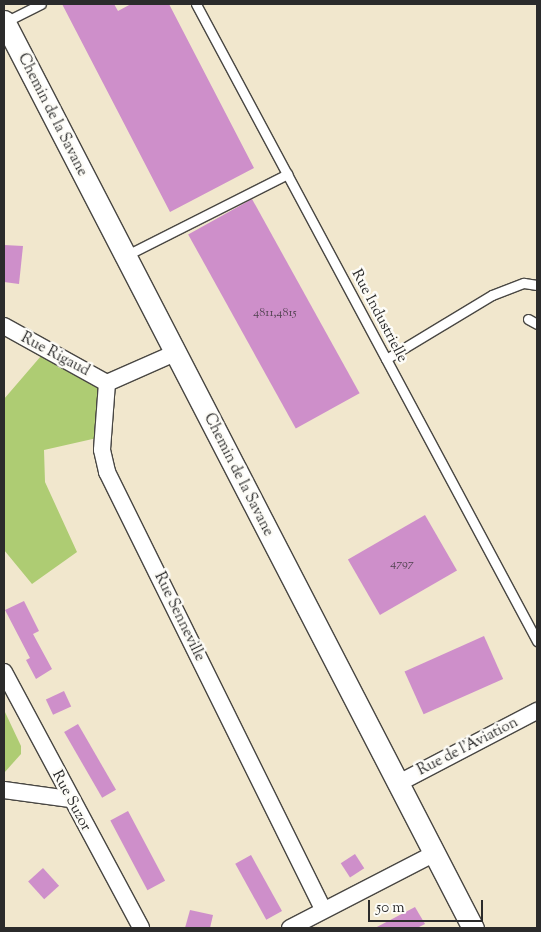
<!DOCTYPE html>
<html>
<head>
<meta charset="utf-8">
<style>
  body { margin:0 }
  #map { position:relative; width:541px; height:932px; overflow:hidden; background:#f1e7cd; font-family:"Sorts Mill Goudy",serif }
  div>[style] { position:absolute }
  .green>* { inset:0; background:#aecc73 }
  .building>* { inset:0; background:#ce8fca; transform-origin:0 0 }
  .roads { filter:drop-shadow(1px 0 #494743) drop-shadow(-1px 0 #494743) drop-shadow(0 1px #494743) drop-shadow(0 -1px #494743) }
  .service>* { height:9px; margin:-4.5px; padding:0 4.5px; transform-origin:4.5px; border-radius:4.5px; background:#fff }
  .minor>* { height:16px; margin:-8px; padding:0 8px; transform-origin:8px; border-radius:8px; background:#fff }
  .tertiary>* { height:21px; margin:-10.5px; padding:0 10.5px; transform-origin:10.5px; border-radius:10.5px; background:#fff }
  span { translate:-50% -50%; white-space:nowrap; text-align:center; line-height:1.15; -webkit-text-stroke:5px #fdfcf7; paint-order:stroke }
  .number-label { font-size:12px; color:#544453 }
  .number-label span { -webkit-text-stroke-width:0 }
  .street-label { font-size:15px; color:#2b2b2b }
  .frame { position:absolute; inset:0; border:5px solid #2b2b2b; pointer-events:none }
  .scale { position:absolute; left:368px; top:900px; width:115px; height:22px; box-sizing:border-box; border:2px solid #2b2b2b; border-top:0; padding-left:6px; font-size:15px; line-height:18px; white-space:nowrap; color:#2b2b2b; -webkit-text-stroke:4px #fdfcf7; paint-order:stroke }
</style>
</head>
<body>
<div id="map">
  <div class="green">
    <div style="clip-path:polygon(41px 356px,106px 393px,97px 438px,44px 450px,45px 482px,77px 552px,32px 584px,4px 550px,4px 399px)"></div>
    <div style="clip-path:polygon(4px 710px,21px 746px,21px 754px,4px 773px)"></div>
  </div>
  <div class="building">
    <div style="clip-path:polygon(62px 4px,114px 4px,118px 11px,131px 4px,169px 4px,254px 168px,170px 212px)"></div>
    <div style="left:252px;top:199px;width:222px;height:73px;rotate:61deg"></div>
    <div style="clip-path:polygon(4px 245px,23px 246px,19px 284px,4px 282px)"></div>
    <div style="left:425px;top:515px;width:64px;height:89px;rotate:60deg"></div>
    <div style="clip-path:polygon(24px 601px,39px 631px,33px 634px,52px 669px,36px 679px,26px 660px,30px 658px,5px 610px)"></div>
    <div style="left:484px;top:636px;width:47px;height:87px;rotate:66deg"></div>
    <div style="left:64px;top:691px;width:17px;height:20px;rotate:65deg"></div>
    <div style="left:78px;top:724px;width:76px;height:16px;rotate:60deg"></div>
    <div style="left:128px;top:811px;width:79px;height:20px;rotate:62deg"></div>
    <div style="left:355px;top:854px;width:17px;height:17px;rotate:57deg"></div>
    <div style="left:251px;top:855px;width:64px;height:18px;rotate:61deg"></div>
    <div style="left:43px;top:868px;width:24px;height:20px;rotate:48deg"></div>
    <div style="clip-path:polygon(415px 907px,425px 924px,417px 928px,375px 928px)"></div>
    <div style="clip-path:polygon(190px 910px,213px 915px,210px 928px,185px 928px)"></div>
  </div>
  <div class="roads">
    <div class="service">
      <div style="left:196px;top:4px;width:723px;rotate:61.84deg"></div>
      <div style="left:5px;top:22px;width:40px;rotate:-26.6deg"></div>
      <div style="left:125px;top:256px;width:182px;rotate:-26.8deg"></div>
      <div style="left:528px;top:319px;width:10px;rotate:29deg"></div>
      <div style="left:386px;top:359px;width:124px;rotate:-31.1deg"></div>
      <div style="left:492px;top:295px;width:34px;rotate:-21deg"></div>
      <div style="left:524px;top:283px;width:13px;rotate:9deg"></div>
    </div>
    <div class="minor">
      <div style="left:4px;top:326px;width:118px;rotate:29deg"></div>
      <div style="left:175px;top:353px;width:74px;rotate:156.2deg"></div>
      <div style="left:107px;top:383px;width:67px;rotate:94.3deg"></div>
      <div style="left:102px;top:450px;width:23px;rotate:77deg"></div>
      <div style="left:107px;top:472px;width:488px;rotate:63.7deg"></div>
      <div style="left:4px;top:672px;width:290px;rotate:61.8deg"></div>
      <div style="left:399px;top:783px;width:156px;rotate:-27.6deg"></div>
      <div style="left:4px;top:790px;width:67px;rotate:7.8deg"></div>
      <div style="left:290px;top:928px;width:163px;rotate:-27.3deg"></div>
    </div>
    <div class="tertiary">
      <div style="left:4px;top:21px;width:1021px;rotate:62.66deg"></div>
    </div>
  </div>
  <div class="number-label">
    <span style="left:275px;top:314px">4811,4815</span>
    <span style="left:402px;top:565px">4797</span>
  </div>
  <div class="street-label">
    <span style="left:52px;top:115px;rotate:63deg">Chemin de la Savane</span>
    <span style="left:379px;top:316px;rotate:62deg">Rue Industrielle</span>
    <span style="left:55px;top:355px;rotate:28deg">Rue Rigaud</span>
    <span style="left:238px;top:475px;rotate:63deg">Chemin de la Savane</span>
    <span style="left:179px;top:617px;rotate:64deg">Rue Senneville</span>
    <span style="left:468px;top:747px;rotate:-27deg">Rue de l'Aviation</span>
    <span style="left:71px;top:801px;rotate:62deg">Rue Suzor</span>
  </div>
  <div class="frame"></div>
  <div class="scale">50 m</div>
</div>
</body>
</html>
